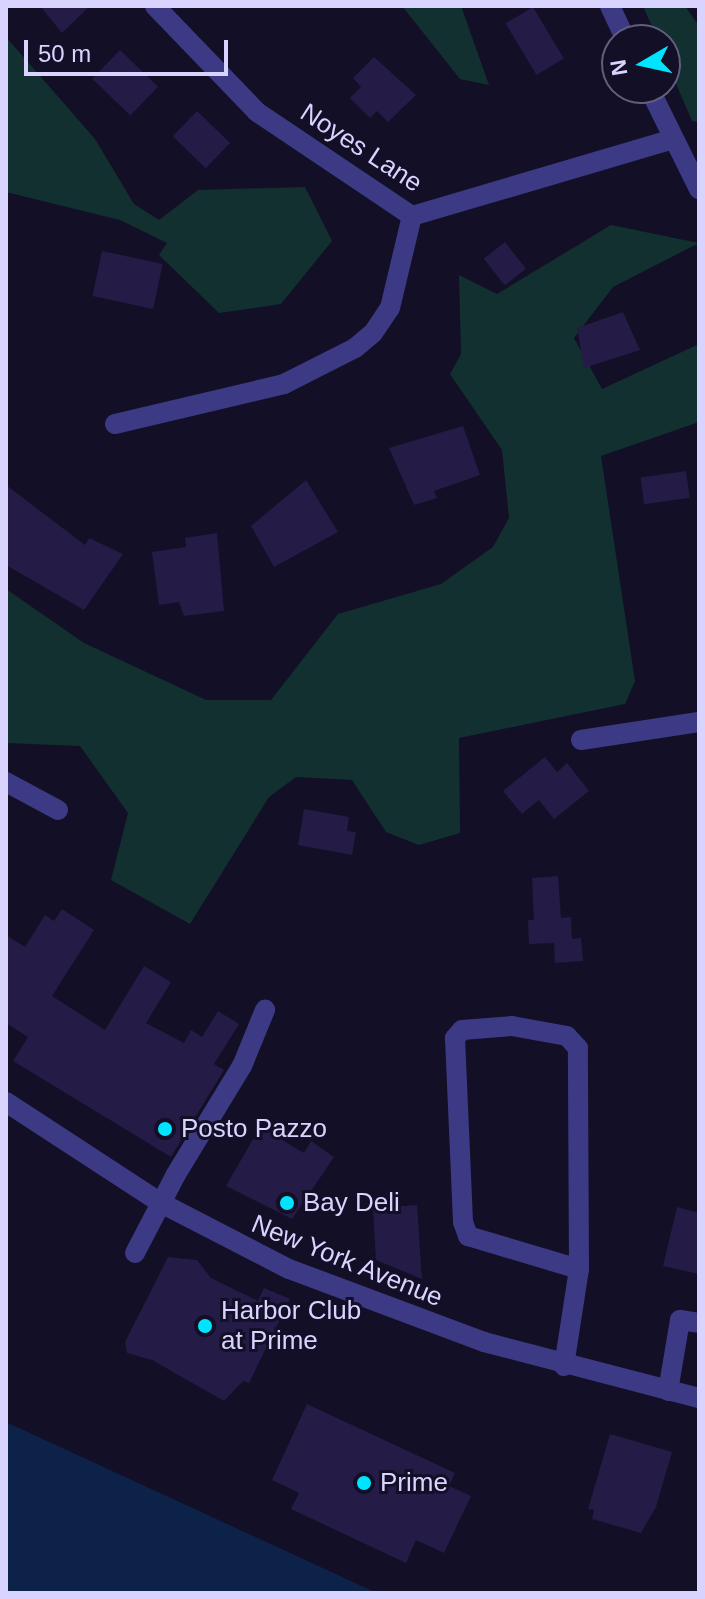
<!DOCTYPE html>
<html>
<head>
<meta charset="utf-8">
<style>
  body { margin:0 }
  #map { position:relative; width:705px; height:1599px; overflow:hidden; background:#130f26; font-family:Helvetica,sans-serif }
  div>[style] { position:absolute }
  .green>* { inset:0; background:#12302f }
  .water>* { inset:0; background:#0c2248 }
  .building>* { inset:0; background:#241b47; transform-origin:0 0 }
  .minor>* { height:20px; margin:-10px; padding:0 10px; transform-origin:10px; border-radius:10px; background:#3d3a85 }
  .dots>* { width:22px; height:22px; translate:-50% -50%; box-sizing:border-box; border:4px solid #130f26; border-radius:50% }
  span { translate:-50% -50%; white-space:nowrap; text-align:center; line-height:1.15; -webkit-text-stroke:6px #130f26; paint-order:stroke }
  .street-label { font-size:26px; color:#d9d4ff }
  .poi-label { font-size:26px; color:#d9d4ff }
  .left { translate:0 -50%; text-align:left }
  .frame { position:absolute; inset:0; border:8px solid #d9d4ff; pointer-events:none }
  .north { position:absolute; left:601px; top:24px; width:80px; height:80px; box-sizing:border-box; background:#130f26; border:2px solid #625e7d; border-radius:50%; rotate:261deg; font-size:22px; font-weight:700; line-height:32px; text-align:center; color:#d9d4ff }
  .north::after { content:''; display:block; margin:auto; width:28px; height:36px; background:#00e5ff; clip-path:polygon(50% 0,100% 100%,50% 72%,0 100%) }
  .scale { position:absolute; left:24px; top:40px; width:204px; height:36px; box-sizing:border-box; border:4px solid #d9d4ff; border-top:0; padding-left:10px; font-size:24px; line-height:28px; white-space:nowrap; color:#d9d4ff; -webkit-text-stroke:6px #130f26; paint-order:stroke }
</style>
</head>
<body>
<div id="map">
  <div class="green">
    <div style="clip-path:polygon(402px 6px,461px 6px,489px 85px,460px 79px)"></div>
    <div style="clip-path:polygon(643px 6px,685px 6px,699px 26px,699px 122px,692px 121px,665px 58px,665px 40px,658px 40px)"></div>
    <div style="clip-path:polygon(6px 37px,95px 139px,134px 204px,159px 220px,198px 190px,305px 187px,332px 241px,281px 304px,219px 313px,159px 255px,167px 243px,120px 220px,6px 192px)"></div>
    <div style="clip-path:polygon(611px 225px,699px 243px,613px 287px,574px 338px,602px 389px,699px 344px,699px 422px,601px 456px,635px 681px,625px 704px,459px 738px,460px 833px,419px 845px,386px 832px,352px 780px,296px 777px,269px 797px,190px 924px,111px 880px,128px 813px,80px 746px,6px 743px,6px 589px,84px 643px,206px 700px,271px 700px,338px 614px,441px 584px,493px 547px,509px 518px,502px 450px,450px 374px,461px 354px,459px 275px,497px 294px)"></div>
  </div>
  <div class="water">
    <div style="clip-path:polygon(6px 1422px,377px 1593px,6px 1593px)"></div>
  </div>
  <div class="building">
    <div style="clip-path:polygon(40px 6px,90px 6px,62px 33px)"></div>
    <div style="left:533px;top:7px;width:60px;height:32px;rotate:59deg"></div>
    <div style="left:120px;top:50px;width:53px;height:40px;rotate:44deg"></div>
    <div style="clip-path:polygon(374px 57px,416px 95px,388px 122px,377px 111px,370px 118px,350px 98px,361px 87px,353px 78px)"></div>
    <div style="left:197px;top:111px;width:46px;height:35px;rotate:44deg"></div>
    <div style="left:505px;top:242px;width:34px;height:27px;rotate:52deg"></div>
    <div style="left:102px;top:251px;width:62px;height:46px;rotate:12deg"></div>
    <div style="clip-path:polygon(623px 312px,640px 350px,584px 368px,577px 328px)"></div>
    <div style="clip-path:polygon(463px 426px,480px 475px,434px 491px,437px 498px,414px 505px,389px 448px)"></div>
    <div style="left:686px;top:471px;width:27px;height:46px;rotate:82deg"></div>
    <div style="clip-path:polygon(306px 480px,338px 532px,274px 567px,251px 526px)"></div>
    <div style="clip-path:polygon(6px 485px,85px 545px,89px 538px,123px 554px,84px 610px,6px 565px)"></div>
    <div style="clip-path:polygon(217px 533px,224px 611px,184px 616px,179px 602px,159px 605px,152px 552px,186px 547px,185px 538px)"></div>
    <div style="clip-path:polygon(545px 757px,557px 772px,567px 763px,589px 791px,554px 819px,539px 800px,522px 814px,503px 791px)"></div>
    <div style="clip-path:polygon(304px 809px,349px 817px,347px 831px,356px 832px,352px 855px,298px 845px)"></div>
    <div style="clip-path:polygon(558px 876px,561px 918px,571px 917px,572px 939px,581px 938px,583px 961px,555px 963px,554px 943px,529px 944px,528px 920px,534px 920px,532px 878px)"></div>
    <div style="clip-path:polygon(62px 909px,94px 930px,52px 996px,105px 1030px,144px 966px,171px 982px,146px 1023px,184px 1043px,191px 1030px,202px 1037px,218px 1011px,239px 1024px,214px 1064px,224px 1070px,171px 1157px,13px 1061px,28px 1037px,6px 1023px,6px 935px,25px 947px,45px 915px,54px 921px)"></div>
    <div style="clip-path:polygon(260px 1127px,304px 1153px,311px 1141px,334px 1157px,292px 1219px,226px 1186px)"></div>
    <div style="clip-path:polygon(417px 1205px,422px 1279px,376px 1260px,373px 1208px)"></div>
    <div style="clip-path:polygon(677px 1207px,699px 1213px,699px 1274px,663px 1266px)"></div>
    <div style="clip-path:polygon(168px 1257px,197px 1260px,211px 1278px,258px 1301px,264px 1288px,290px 1299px,249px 1383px,243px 1381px,224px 1401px,152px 1360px,127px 1353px,125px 1342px)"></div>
    <div style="clip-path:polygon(307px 1404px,455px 1473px,449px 1486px,471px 1496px,444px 1553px,416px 1540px,406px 1563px,291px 1509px,299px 1493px,272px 1480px)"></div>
    <div style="clip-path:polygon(610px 1434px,672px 1452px,656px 1507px,641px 1533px,592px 1519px,594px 1510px,588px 1509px)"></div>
  </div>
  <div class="minor">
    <div style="left:155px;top:6px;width:147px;rotate:46.1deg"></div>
    <div style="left:257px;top:112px;width:187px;rotate:33.9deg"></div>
    <div style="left:412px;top:216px;width:272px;rotate:-16.4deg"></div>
    <div style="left:610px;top:6px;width:38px;rotate:65deg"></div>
    <div style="left:649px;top:88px;width:113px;rotate:63.7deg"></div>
    <div style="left:115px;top:424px;width:174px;rotate:-13.3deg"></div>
    <div style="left:284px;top:384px;width:80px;rotate:-26.9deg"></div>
    <div style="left:355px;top:348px;width:23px;rotate:-40deg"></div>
    <div style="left:373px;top:333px;width:30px;rotate:-56deg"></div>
    <div style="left:390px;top:308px;width:95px;rotate:-76.6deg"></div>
    <div style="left:581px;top:740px;width:119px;rotate:-8.7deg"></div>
    <div style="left:6px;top:782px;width:59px;rotate:28.3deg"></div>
    <div style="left:6px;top:1102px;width:185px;rotate:33.1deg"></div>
    <div style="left:161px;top:1203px;width:144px;rotate:27.3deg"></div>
    <div style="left:289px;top:1269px;width:208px;rotate:20.5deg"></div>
    <div style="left:484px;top:1342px;width:222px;rotate:14.6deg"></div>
    <div style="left:135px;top:1253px;width:87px;rotate:-62.5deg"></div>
    <div style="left:175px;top:1176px;width:129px;rotate:-58.7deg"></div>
    <div style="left:242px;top:1066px;width:61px;rotate:-67.7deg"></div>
    <div style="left:564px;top:1366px;width:98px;rotate:-81.2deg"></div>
    <div style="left:579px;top:1269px;width:221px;rotate:-90.3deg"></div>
    <div style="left:578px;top:1048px;width:16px;rotate:-133deg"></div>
    <div style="left:567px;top:1036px;width:56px;rotate:-169.7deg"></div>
    <div style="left:512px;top:1026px;width:50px;rotate:175.4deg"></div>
    <div style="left:462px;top:1030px;width:11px;rotate:131deg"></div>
    <div style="left:455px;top:1038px;width:184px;rotate:87.5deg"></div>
    <div style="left:463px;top:1222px;width:15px;rotate:70deg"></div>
    <div style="left:468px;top:1236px;width:116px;rotate:16.6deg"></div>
    <div style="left:668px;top:1391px;width:72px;rotate:-80.4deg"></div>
    <div style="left:680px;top:1320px;width:19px;rotate:9deg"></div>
  </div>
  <div class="dots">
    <div style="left:165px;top:1129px;background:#00e5ff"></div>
    <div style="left:287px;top:1203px;background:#00e5ff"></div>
    <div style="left:205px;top:1326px;background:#00e5ff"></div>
    <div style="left:364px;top:1483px;background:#00e5ff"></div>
  </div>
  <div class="street-label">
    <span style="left:361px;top:148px;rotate:33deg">Noyes Lane</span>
    <span style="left:347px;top:1261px;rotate:22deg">New York Avenue</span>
  </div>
  <div class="poi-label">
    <span class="left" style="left:181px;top:1129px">Posto Pazzo</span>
    <span class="left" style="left:303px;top:1203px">Bay Deli</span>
    <span class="left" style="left:221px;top:1326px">Harbor Club<br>at Prime</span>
    <span class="left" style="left:380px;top:1483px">Prime</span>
  </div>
  <div class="frame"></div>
  <div class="north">N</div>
  <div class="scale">50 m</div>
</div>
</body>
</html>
